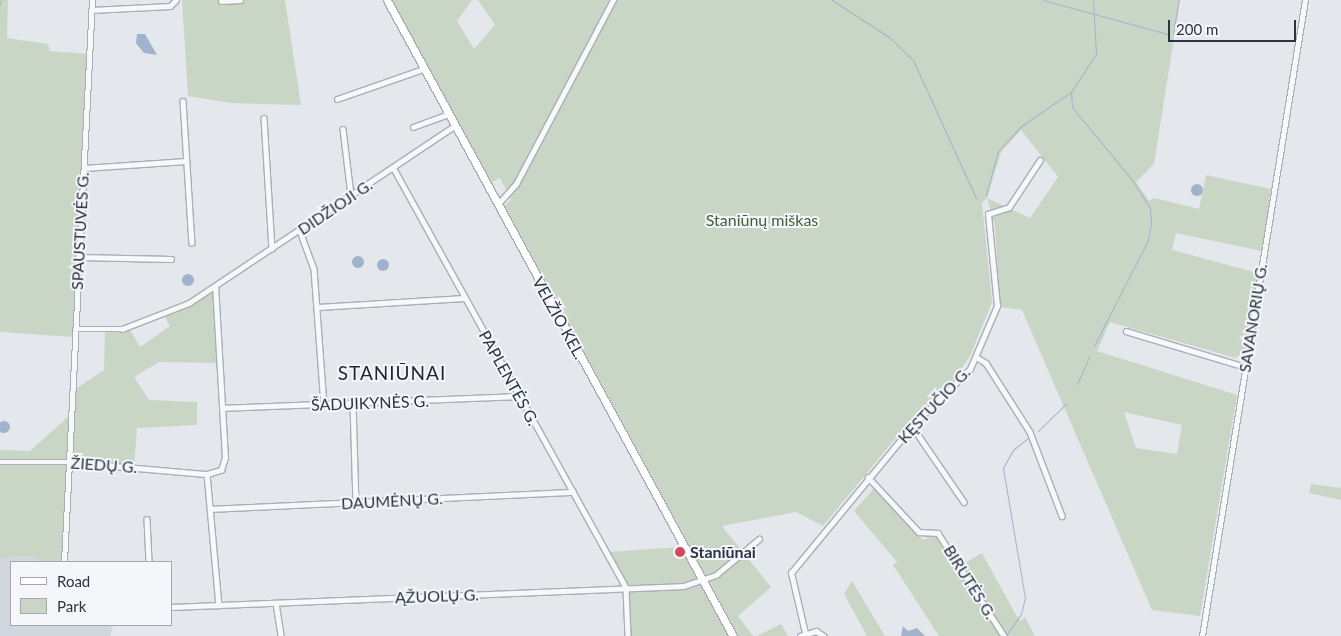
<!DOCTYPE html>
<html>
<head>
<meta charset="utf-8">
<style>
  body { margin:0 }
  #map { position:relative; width:1341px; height:636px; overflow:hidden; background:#e4e7ec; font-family:Lato,sans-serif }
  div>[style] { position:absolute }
  .built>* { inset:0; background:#d2d6de }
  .green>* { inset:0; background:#c9d6c5 }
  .water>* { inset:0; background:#9fb4cc }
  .round { border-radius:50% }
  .stream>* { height:1px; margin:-0.5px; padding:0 0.5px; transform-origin:0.5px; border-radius:0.5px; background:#9fb4cc }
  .roads { filter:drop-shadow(1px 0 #a9aeb7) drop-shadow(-1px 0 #a9aeb7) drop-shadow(0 1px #a9aeb7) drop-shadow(0 -1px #a9aeb7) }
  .minor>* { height:4.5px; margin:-2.25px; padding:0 2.25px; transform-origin:2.25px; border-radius:2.25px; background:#f7f8fa }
  .primary>* { height:7px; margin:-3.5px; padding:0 3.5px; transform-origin:3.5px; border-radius:3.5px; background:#fff }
  .dots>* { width:14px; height:14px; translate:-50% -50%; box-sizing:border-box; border:2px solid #f4f6f9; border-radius:50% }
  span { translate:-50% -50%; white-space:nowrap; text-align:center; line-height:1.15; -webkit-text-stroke:4px #f4f6f9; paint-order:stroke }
  .street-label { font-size:16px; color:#2b3445 }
  .park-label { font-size:16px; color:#3f6138 }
  .poi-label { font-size:16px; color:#2b3445; font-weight:700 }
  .left { translate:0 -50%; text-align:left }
  .quarter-label { font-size:19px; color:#1d2536; letter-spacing:1px }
  .legend { position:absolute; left:10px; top:561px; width:162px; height:65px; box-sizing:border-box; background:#f4f6f9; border:1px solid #a4a8b1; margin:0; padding:6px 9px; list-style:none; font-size:15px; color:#2b3445 }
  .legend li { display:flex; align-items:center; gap:10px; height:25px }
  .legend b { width:25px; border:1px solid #a4a8b1 }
  .scale { position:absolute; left:1168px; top:20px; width:128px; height:22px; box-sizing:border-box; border:2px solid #2b3445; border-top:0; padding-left:6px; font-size:15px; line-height:18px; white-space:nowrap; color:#2b3445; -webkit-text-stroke:4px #f4f6f9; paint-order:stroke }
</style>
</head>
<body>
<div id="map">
  <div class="built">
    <div style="clip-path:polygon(38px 557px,38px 562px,11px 562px,11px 625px,113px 625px,110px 636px,0 636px,0 558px)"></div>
  </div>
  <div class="green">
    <div style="clip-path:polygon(0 0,8px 0,7px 38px,48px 44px,50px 51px,87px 54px,74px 337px,0 332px)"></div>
    <div style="clip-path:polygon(182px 0,285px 0,301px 105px,231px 103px,188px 96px)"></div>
    <div style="clip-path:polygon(evenodd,387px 0,472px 0,457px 21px,474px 49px,495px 25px,478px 0,1180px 0,1154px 164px,1136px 182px,1149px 201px,1154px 198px,1199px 209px,1206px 175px,1271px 189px,1262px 251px,1176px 233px,1172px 250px,1258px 273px,1243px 360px,1110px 322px,1097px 351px,1237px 395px,1200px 616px,1152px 610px,1022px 310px,1000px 307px,995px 226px,987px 198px,982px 203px,992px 302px,970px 356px,955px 378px,914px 416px,823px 526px,796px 512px,722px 526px,771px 587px,738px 616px,753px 636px,739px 636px,505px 206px,511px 199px,500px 178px,492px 182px,387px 0,1021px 130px,1058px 177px,1030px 218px,987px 198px,1001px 152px,1021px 130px,387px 0,1124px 412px,1182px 425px,1177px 454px,1136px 448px,1124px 412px)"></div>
    <div style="clip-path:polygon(214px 292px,217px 363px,159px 362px,134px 377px,149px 400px,197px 402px,197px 425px,137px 428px,134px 467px,69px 462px,74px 390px,104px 370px,105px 331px,129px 328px,140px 347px,170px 326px,162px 312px)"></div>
    <div style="clip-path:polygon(70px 415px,62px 562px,38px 562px,38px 557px,0 558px,0 450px,30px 451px)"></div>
    <div style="clip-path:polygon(1311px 484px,1341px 488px,1341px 500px,1309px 493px)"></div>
    <div style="clip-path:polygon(876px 486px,923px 540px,935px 535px,956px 568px,982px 553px,1016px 615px,1021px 621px,1025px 617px,1035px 636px,939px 636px,893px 565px,897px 562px,854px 511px)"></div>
    <div style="clip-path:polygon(681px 547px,729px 636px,629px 636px,628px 586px,609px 552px)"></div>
    <div style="clip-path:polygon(852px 581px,885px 636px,886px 636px,867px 636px,844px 594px)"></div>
    <div style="clip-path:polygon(781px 624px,788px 636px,757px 636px)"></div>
  </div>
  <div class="water">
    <div style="clip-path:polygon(137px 34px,145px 34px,157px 55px,144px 53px,136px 43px)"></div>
    <div class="round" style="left:1191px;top:184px;width:12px;height:12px"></div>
    <div class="round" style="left:352px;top:256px;width:12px;height:12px"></div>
    <div class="round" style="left:377px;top:259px;width:12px;height:12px"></div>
    <div class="round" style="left:182px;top:274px;width:12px;height:12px"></div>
    <div class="round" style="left:-2px;top:421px;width:12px;height:12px"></div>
    <div style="clip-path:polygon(903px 626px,908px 631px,917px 628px,925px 636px,901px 636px)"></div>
  </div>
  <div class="stream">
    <div style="left:832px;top:0;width:68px;rotate:33deg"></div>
    <div style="left:889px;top:37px;width:33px;rotate:44deg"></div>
    <div style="left:913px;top:60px;width:152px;rotate:65.5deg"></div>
    <div style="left:1043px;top:0;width:129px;rotate:15.3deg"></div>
    <div style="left:1093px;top:0;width:54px;rotate:86.8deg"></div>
    <div style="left:1096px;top:54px;width:45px;rotate:123.3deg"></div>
    <div style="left:1071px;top:92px;width:15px;rotate:86deg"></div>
    <div style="left:1072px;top:107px;width:96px;rotate:50.5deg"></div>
    <div style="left:1133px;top:181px;width:32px;rotate:58deg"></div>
    <div style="left:1150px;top:208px;width:15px;rotate:86deg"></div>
    <div style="left:1151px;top:223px;width:17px;rotate:100deg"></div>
    <div style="left:1148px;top:240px;width:119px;rotate:117deg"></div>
    <div style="left:0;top:5px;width:5px;rotate:-79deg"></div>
    <div style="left:1173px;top:33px;width:34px;rotate:-80deg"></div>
    <div style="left:986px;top:195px;width:46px;rotate:-74.7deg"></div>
    <div style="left:998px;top:151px;width:33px;rotate:-47deg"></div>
    <div style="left:1020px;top:127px;width:62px;rotate:-34.5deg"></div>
    <div style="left:1077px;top:384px;width:30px;rotate:-66deg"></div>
    <div style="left:1038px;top:431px;width:40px;rotate:-44deg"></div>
    <div style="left:1007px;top:634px;width:24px;rotate:-55deg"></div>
    <div style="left:1021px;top:614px;width:16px;rotate:-76deg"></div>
    <div style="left:1025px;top:598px;width:132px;rotate:-99.6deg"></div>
    <div style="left:1003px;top:468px;width:21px;rotate:-61deg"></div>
    <div style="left:1013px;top:450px;width:21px;rotate:-39deg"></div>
  </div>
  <div class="roads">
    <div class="minor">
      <div style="left:221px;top:1px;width:19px;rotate:-3deg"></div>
      <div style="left:91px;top:10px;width:79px;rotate:-2.9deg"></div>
      <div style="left:170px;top:6px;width:8px;rotate:-45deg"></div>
      <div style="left:337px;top:99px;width:91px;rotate:-19.2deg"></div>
      <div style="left:183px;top:101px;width:142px;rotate:86.4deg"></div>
      <div style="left:264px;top:118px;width:131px;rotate:86.5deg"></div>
      <div style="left:413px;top:127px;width:37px;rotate:-20deg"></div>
      <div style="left:343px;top:129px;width:66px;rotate:83.1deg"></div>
      <div style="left:393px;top:167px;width:481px;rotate:61deg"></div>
      <div style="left:626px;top:588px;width:48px;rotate:87.6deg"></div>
      <div style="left:84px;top:168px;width:102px;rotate:-3.9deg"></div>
      <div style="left:498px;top:204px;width:27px;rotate:-48deg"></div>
      <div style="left:516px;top:184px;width:208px;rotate:-62.2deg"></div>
      <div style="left:300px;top:231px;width:40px;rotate:69.8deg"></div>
      <div style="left:314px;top:269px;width:136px;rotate:85.8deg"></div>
      <div style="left:78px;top:257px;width:93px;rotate:1.2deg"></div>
      <div style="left:318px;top:307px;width:146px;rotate:-3.5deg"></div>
      <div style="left:75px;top:329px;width:47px"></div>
      <div style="left:122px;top:329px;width:72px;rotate:-21.2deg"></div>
      <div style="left:189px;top:303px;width:319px;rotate:-33.7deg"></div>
      <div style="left:1126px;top:331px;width:124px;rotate:16.8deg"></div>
      <div style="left:976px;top:357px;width:12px;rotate:31deg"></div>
      <div style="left:986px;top:363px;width:82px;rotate:57.5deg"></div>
      <div style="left:1030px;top:432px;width:90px;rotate:69.1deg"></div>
      <div style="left:353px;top:403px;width:100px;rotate:88.3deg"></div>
      <div style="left:222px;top:408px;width:296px;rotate:-2.3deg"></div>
      <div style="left:912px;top:426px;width:92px;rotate:55.6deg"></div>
      <div style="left:0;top:462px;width:69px"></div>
      <div style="left:69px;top:462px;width:139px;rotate:5deg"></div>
      <div style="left:207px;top:474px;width:15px;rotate:-16deg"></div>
      <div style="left:221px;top:470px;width:13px;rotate:-72deg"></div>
      <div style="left:225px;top:458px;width:171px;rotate:-93.3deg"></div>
      <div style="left:207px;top:474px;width:132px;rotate:84.8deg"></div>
      <div style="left:868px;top:477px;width:75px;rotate:47.2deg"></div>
      <div style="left:919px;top:532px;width:19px;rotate:3deg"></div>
      <div style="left:938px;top:533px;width:122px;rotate:57.3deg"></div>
      <div style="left:211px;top:509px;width:362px;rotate:-2.7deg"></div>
      <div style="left:147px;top:519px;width:43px;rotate:87.3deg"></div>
      <div style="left:64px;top:562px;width:563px;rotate:-87.15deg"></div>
      <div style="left:276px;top:603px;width:33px;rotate:81deg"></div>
      <div style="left:171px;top:607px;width:513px;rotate:-2.34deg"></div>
      <div style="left:684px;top:586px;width:34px;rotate:-19deg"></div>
      <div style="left:716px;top:575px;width:56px;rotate:-39.9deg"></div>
      <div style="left:805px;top:633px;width:62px;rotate:-103.1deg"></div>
      <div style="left:791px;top:573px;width:190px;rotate:-50.5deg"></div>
      <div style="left:912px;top:426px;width:81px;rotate:-44.5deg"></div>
      <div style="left:970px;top:369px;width:69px;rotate:-66.8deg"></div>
      <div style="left:997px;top:306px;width:92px;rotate:-95.6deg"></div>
      <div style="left:988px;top:214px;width:22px;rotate:-18deg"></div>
      <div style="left:1009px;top:207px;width:56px;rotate:-56.6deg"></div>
      <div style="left:800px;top:636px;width:17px;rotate:-17deg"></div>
      <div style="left:816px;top:631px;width:9px;rotate:32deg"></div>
      <div style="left:1202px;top:636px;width:644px;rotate:-80.8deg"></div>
    </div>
    <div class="primary">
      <div style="left:387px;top:0;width:724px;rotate:61.45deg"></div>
    </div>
  </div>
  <div class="dots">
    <div style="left:680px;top:552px;background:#d1495b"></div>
  </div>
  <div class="street-label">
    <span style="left:335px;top:207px;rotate:-34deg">DIDŽIOJI G.</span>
    <span style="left:80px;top:231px;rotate:-87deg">SPAUSTUVĖS G.</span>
    <span style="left:559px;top:318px;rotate:61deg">VELŽIO KEL.</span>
    <span style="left:1253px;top:318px;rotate:-81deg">SAVANORIŲ G.</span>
    <span style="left:509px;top:378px;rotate:61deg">PAPLENTĖS G.</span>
    <span style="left:370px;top:403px;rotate:-2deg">ŠADUIKYNĖS G.</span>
    <span style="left:934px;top:405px;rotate:-47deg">KĘSTUČIO G.</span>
    <span style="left:104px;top:465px;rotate:4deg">ŽIEDŲ G.</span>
    <span style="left:392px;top:501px;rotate:-3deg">DAUMĖNŲ G.</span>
    <span style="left:970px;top:582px;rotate:58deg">BIRUTĖS G.</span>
    <span style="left:437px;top:596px;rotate:-2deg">ĄŽUOLŲ G.</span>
  </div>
  <div class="park-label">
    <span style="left:762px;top:220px">Staniūnų miškas</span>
  </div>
  <div class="poi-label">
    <span class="left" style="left:690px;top:552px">Staniūnai</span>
  </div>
  <div class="quarter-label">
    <span style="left:392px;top:373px">STANIŪNAI</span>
  </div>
  <ul class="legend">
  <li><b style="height:6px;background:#fff"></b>Road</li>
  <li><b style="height:14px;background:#c9d6c5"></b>Park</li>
  </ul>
  <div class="scale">200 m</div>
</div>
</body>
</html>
